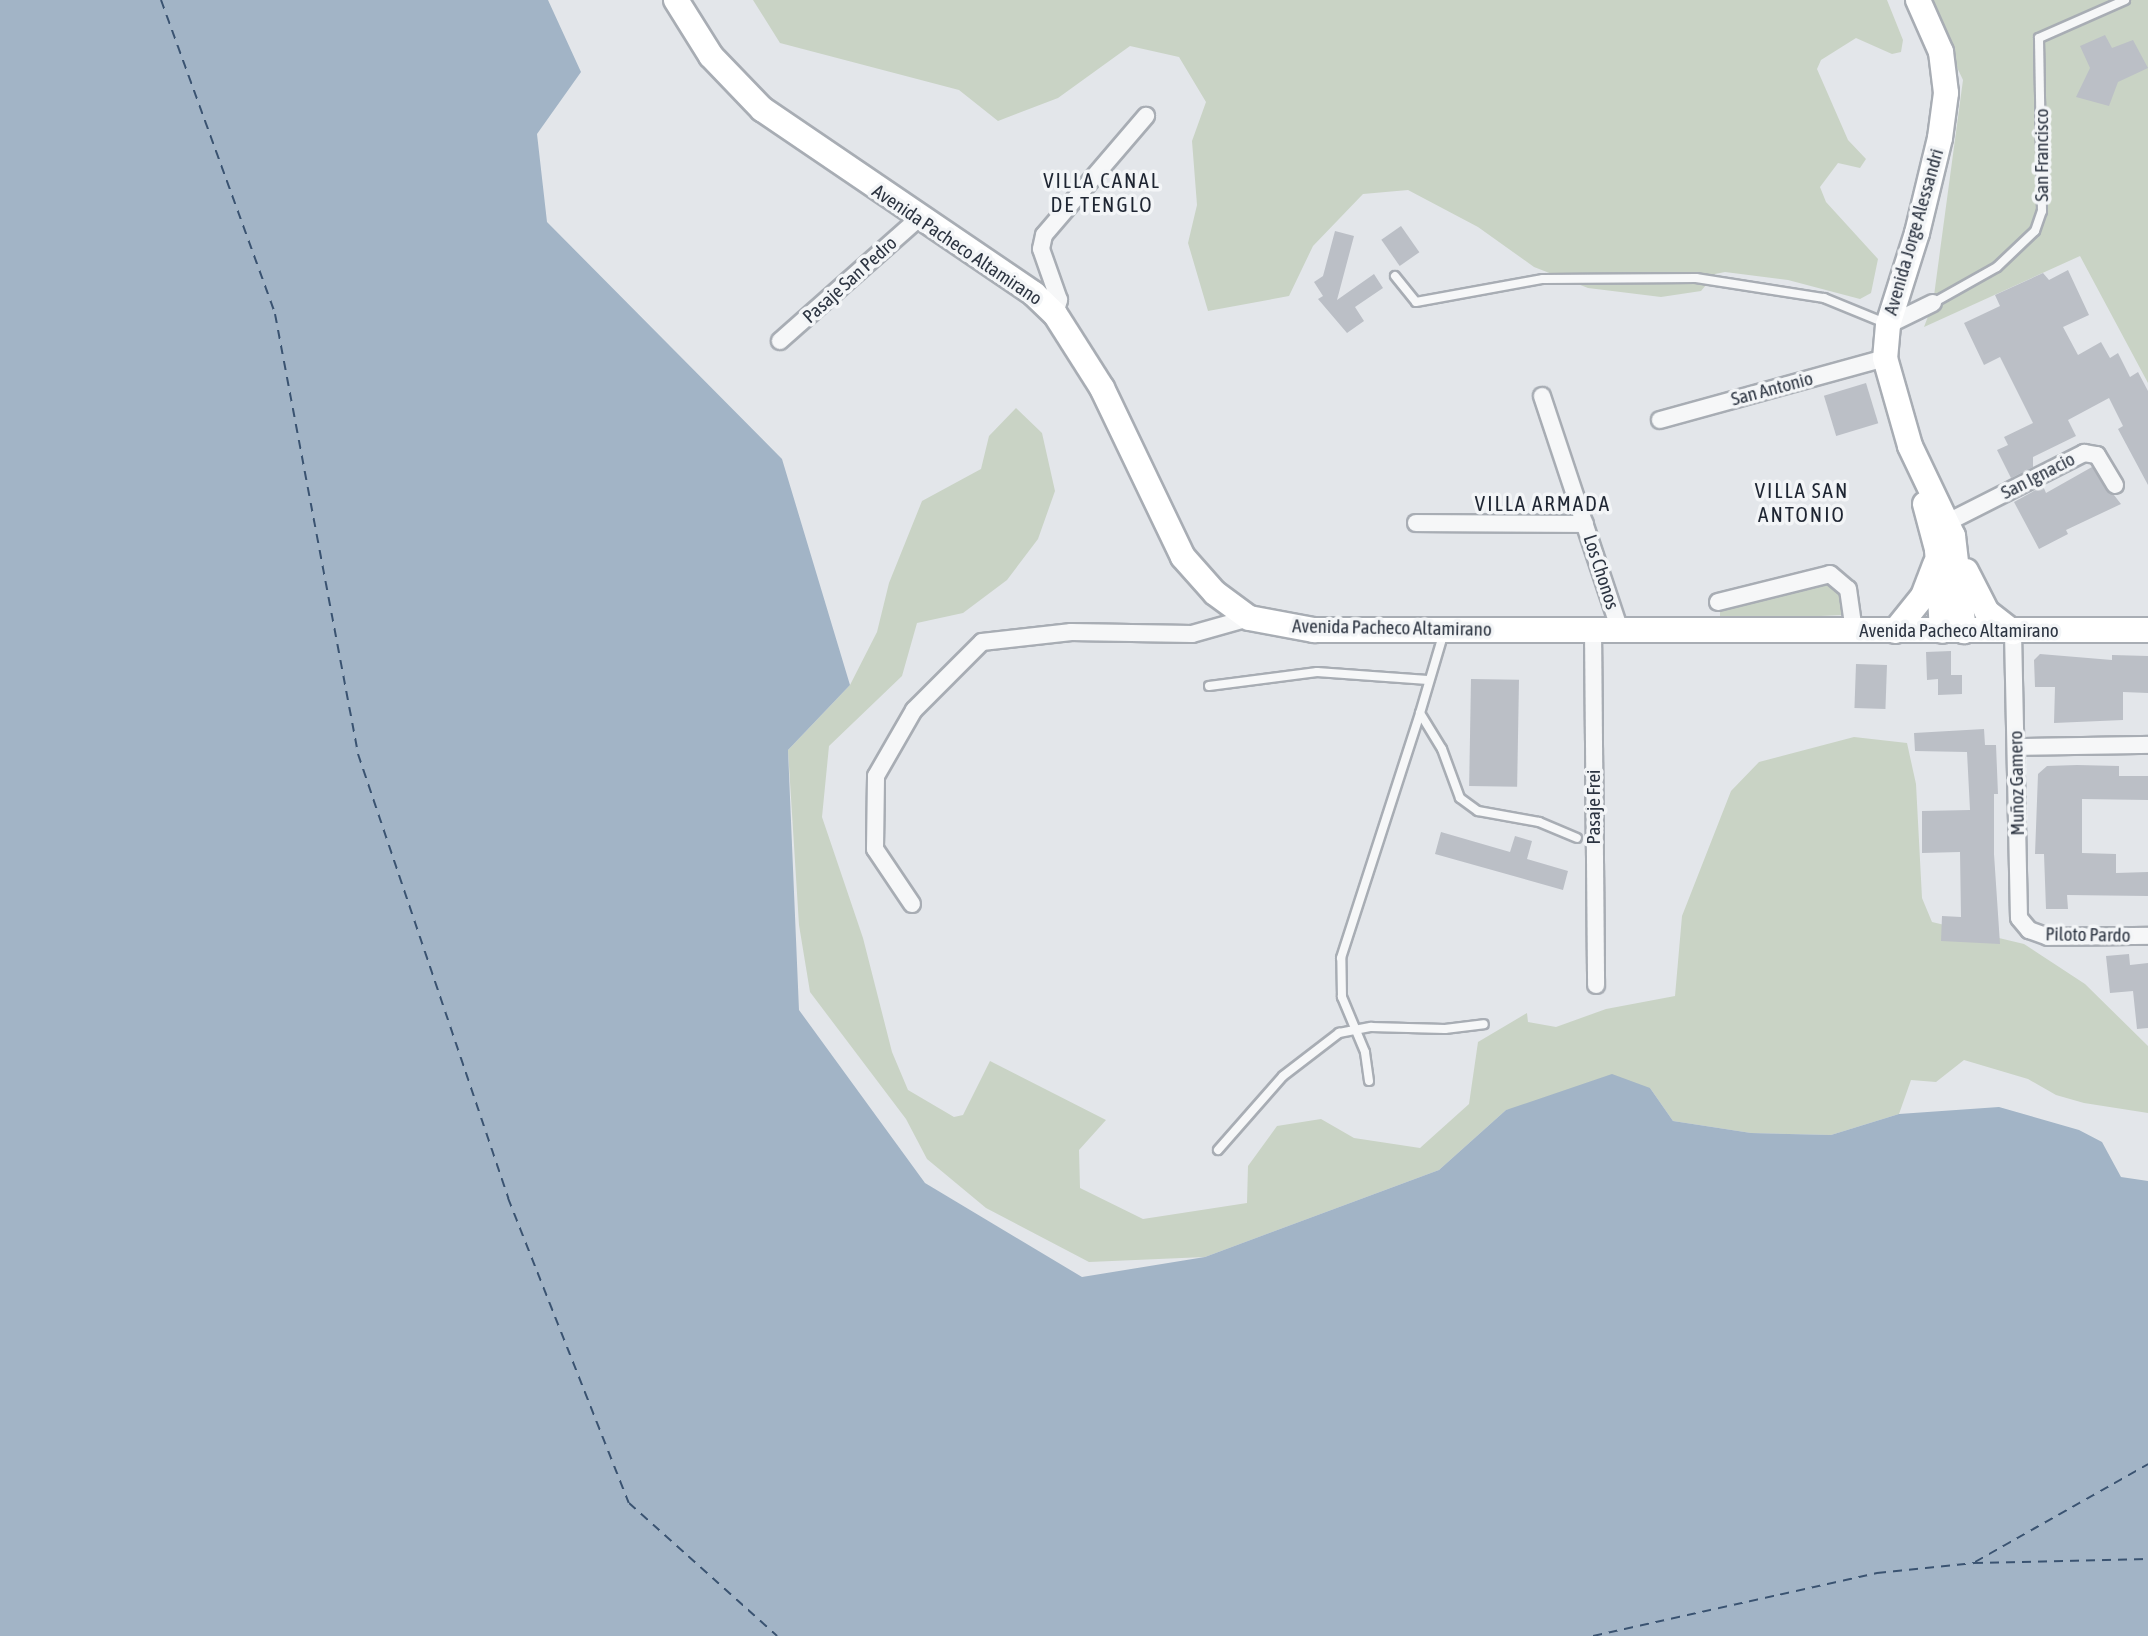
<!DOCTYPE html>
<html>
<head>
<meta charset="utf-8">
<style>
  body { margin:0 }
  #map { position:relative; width:2148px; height:1636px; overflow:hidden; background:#e3e6ea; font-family:"Asap Condensed",sans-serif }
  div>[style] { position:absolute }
  .green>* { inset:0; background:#c9d3c5 }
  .water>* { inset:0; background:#a2b4c6 }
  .ferry>* { height:2px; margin-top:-1px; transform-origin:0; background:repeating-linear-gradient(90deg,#3a5371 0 9px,transparent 0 16px) }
  .building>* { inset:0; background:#bbbfc6; transform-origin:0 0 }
  .roads { filter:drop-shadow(2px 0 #a8adb4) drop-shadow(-2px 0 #a8adb4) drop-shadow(0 2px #a8adb4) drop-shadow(0 -2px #a8adb4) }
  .service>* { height:8px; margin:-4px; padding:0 4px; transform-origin:4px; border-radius:4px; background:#f6f7f8 }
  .minor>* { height:16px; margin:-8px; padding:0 8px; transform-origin:8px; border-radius:8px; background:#f6f7f8 }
  .primary>* { height:24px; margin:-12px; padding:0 12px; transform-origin:12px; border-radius:12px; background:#fff }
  span { translate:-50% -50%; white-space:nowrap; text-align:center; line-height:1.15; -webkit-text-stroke:7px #f3f5f7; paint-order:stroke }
  .street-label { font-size:19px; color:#2c3441 }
  .neighbourhood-label { font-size:21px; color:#1e2532; letter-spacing:2px }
</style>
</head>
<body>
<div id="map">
  <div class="green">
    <div style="clip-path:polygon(753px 0,1887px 0,1903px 40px,1901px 52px,1892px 54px,1856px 38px,1821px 60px,1817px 69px,1848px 140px,1866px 159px,1860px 168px,1838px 163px,1820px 187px,1826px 202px,1878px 259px,1871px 293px,1860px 299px,1788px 280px,1725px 272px,1715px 274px,1701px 291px,1661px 297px,1588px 288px,1534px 267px,1478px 227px,1408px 190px,1363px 194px,1313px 246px,1289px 296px,1208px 311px,1188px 243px,1197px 205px,1192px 141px,1206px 102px,1179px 57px,1130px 46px,1058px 98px,998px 121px,959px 90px,780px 43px)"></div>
    <div style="clip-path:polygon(1925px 0,2148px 0,2148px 383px,2080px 256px,1924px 327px,1933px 303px,1963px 80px)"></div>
    <div style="clip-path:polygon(1016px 408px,1042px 433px,1055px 491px,1038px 539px,1007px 580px,963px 613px,917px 623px,902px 676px,829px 746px,822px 817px,863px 938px,892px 1052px,908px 1090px,954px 1117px,963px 1115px,990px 1061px,1106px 1120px,1079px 1150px,1080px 1188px,1143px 1219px,1247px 1203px,1248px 1166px,1277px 1126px,1321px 1119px,1354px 1138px,1420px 1148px,1469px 1104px,1478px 1042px,1527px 1013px,1528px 1022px,1556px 1027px,1606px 1009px,1675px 996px,1682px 916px,1731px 791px,1759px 762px,1854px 737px,1907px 743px,1916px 784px,1922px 898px,1932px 922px,2024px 944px,2085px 984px,2148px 1046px,2148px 1113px,2084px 1103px,2056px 1095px,2028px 1079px,1964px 1060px,1936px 1082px,1911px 1080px,1899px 1114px,1831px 1135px,1751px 1133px,1673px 1121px,1650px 1088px,1506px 1110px,1439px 1170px,1205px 1257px,1089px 1262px,986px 1208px,927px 1159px,906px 1119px,810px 992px,799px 925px,788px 750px,850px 685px,877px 632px,889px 583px,922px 501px,981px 469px,989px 436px)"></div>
    <div style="clip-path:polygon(1826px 579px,1840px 585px,1845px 615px,1720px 620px,1720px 608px,1816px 587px)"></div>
  </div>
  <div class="water">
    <div style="clip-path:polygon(0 0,548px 0,581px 72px,537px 134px,547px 222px,782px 459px,850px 685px,788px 750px,799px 1010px,925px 1183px,1082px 1277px,1205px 1257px,1439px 1170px,1506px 1110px,1612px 1074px,1650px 1088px,1673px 1121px,1751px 1133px,1831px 1135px,1899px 1114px,1999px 1107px,2079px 1130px,2102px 1142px,2121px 1177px,2148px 1181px,2148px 1636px,0 1636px)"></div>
  </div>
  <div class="ferry">
    <div style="left:161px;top:0;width:334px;rotate:70deg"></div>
    <div style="left:275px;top:314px;width:448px;rotate:79.3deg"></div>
    <div style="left:358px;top:754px;width:469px;rotate:71.3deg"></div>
    <div style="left:508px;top:1198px;width:328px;rotate:68.4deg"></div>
    <div style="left:629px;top:1503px;width:199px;rotate:41.9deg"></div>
    <div style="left:1975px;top:1562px;width:199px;rotate:-29.5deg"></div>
    <div style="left:1593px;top:1636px;width:291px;rotate:-12.5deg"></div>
    <div style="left:1877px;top:1573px;width:98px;rotate:-5.9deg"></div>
    <div style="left:1974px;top:1563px;width:174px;rotate:-1.3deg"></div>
  </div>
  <div class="building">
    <div style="clip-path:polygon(2105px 35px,2112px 48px,2133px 40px,2148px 68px,2118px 82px,2109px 106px,2076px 97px,2090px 68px,2080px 46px)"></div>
    <div style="left:1401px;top:226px;width:32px;height:24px;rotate:55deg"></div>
    <div style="clip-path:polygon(1335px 231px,1354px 236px,1337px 300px,1374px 274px,1383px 288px,1355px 307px,1364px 321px,1347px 333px,1318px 299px,1323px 296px,1314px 282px,1323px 276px)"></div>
    <div style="clip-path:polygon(2068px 270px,2089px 315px,2063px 327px,2078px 355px,2101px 342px,2110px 358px,2118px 353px,2130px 377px,2138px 372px,2148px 391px,2148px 485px,2118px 429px,2123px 426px,2109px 398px,2068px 420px,2076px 436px,2033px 457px,2033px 467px,2011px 478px,1997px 450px,2008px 445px,2004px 437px,2033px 423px,2000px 357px,1984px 365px,1964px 323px,2000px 306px,1995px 295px,2043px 273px,2049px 280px)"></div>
    <div style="left:1866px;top:383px;width:42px;height:44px;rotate:73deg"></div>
    <div style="clip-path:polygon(2092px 467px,2121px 504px,2066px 530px,2068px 534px,2039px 549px,2014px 502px,2043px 486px,2046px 493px)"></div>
    <div style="clip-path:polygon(1951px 651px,1951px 675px,1962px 675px,1962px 694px,1938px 695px,1938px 679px,1927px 680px,1926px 652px)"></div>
    <div style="clip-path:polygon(2040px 654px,2112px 660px,2112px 655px,2148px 656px,2148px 693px,2123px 692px,2123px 720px,2054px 723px,2055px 687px,2035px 687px,2034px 660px)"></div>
    <div style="left:1856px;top:664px;width:31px;height:44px;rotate:2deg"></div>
    <div style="left:1471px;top:679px;width:48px;height:107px;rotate:1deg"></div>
    <div style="clip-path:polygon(1984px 729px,1985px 745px,1996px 745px,1998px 794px,1994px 794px,1994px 854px,2000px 944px,1941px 941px,1942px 916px,1961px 917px,1960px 852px,1922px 853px,1922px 811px,1970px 810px,1967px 752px,1915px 751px,1914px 733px)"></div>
    <div style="clip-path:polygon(2077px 765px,2119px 766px,2119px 776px,2148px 776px,2148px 800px,2082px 799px,2082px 853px,2116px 854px,2116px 873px,2148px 872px,2148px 896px,2067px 895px,2068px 909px,2046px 909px,2044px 854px,2035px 854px,2038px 774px,2047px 766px)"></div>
    <div style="clip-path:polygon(1441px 832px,1510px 852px,1515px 836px,1532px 841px,1527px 859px,1568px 871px,1563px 890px,1435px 854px)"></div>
    <div style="clip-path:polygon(2129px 954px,2130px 965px,2148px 963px,2148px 1028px,2137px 1029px,2133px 991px,2110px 993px,2106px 956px)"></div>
  </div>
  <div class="roads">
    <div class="service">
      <div style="left:1395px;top:276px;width:33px;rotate:51deg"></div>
      <div style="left:1416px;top:302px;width:129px;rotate:-10.3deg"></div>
      <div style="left:1543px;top:279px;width:153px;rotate:-0.4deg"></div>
      <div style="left:1696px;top:278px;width:130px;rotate:8.9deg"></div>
      <div style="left:1824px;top:298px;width:66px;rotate:22.3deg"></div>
      <div style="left:1933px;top:303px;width:73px;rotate:-29.4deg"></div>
      <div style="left:1997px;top:267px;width:52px;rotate:-43.5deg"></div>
      <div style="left:2035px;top:231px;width:21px;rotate:-71deg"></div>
      <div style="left:2042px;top:211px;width:173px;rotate:-91deg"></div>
      <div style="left:2039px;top:38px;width:94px;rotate:-23.8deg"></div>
      <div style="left:1444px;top:632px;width:84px;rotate:106.5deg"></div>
      <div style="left:1420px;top:713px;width:42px;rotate:58.6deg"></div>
      <div style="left:1442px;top:749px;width:52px;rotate:69.8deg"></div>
      <div style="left:1460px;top:798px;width:22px;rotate:36deg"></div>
      <div style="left:1478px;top:811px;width:62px;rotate:10.2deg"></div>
      <div style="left:1539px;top:822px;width:41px;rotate:22.8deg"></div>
      <div style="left:1209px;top:686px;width:109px;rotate:-7.4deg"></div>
      <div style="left:1317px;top:672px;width:111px;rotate:4.1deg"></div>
      <div style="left:1369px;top:1081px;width:29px;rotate:-98deg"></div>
      <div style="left:1365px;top:1052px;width:60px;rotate:-112.7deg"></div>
      <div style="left:1342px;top:997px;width:39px;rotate:-91deg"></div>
      <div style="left:1341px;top:958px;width:257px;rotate:-72.1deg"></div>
      <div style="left:1218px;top:1150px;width:98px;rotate:-48.7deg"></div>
      <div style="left:1283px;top:1076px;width:71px;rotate:-37.5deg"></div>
      <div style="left:1339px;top:1033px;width:33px;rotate:-11deg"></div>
      <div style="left:1371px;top:1027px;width:74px;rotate:1.5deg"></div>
      <div style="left:1445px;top:1029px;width:39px;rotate:-7deg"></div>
    </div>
    <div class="minor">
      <div style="left:1055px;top:314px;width:15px;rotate:-74deg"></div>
      <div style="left:1059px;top:300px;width:54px;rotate:-109.4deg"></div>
      <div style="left:1041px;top:249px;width:14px;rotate:-78deg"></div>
      <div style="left:1044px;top:235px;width:157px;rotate:-49.4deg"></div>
      <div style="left:1888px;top:325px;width:50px;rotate:-26.1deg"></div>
      <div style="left:780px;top:341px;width:186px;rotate:-41.5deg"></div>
      <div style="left:1542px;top:396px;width:244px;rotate:71.6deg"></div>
      <div style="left:1660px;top:420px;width:233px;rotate:-15.4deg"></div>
      <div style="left:1948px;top:522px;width:153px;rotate:-26.9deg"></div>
      <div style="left:2084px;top:453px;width:13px;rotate:9deg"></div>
      <div style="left:2097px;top:455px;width:35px;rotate:59deg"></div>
      <div style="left:1416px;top:523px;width:169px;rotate:0.3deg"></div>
      <div style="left:1718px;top:602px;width:115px;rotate:-14deg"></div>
      <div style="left:1830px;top:574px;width:23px;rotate:40deg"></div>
      <div style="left:1848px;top:589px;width:42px;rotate:81.9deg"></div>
      <div style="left:1593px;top:629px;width:356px;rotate:89.5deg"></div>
      <div style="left:2013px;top:632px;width:286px;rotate:88.8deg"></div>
      <div style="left:2019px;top:918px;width:16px;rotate:50deg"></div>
      <div style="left:2029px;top:930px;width:20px;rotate:20deg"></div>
      <div style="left:2048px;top:937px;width:100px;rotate:-0.6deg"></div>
      <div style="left:2017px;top:747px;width:131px;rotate:-0.9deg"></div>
      <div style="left:912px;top:904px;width:66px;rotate:-123.9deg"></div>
      <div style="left:875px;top:849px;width:73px;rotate:-89.2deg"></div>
      <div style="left:876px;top:776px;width:76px;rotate:-60.1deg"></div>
      <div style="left:914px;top:710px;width:96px;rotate:-45deg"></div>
      <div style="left:982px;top:642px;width:90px;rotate:-6.4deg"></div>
      <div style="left:1071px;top:632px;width:121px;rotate:0.9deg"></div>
      <div style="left:1192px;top:634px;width:59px;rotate:-15.7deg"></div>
    </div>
    <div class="primary">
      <div style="left:676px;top:0;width:66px;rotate:58deg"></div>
      <div style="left:711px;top:56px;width:74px;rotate:46.1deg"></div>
      <div style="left:762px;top:109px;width:329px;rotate:34.2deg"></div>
      <div style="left:1034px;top:294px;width:29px;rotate:44deg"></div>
      <div style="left:1055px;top:314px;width:88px;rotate:57.6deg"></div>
      <div style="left:1102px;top:388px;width:187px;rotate:64.4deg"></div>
      <div style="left:1183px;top:557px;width:48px;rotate:48.4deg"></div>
      <div style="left:1215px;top:593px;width:42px;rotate:36.3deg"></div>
      <div style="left:1249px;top:618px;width:66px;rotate:10.5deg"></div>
      <div style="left:1314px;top:630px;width:834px"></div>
      <div style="left:1918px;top:0;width:57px;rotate:66.1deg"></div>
      <div style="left:1941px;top:52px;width:41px;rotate:83deg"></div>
      <div style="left:1946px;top:93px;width:45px;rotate:97.6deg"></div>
      <div style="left:1940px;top:138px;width:98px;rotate:103.6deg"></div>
      <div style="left:1917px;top:233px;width:96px;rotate:107.5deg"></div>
      <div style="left:1888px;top:325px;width:33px;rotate:95deg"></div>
      <div style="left:1885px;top:358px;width:91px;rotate:74.1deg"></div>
      <div style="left:1910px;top:446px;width:100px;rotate:64.5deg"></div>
      <div style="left:1953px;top:536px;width:96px;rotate:83.4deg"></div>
      <div style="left:1925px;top:504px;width:47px;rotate:75.1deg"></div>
      <div style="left:1937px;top:549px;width:82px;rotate:86.5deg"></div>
      <div style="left:1966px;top:571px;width:46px;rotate:62.9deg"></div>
      <div style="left:1987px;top:612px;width:33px;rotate:38deg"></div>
      <div style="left:1895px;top:631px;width:45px;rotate:-51.3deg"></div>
      <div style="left:1923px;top:596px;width:34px;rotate:-69deg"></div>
    </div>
  </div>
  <div class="street-label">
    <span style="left:2042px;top:155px;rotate:-90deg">San Francisco</span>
    <span style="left:1914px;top:232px;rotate:-74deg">Avenida Jorge Alessandri</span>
    <span style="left:957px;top:245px;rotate:34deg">Avenida Pacheco Altamirano</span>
    <span style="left:850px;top:280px;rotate:-42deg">Pasaje San Pedro</span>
    <span style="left:1772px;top:389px;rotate:-15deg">San Antonio</span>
    <span style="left:2038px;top:476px;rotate:-27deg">San Ignacio</span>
    <span style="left:1601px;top:572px;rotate:72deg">Los Chonos</span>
    <span style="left:1392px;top:628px;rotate:1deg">Avenida Pacheco Altamirano</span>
    <span style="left:1959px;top:631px">Avenida Pacheco Altamirano</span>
    <span style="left:2017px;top:783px;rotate:-91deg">Muñoz Gamero</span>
    <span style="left:1594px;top:807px;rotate:-90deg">Pasaje Frei</span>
    <span style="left:2088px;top:935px;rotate:1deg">Piloto Pardo</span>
  </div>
  <div class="neighbourhood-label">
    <span style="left:1102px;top:192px">VILLA CANAL<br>DE TENGLO</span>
    <span style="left:1802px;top:502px">VILLA SAN<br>ANTONIO</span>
    <span style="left:1543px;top:503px">VILLA ARMADA</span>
  </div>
</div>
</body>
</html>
